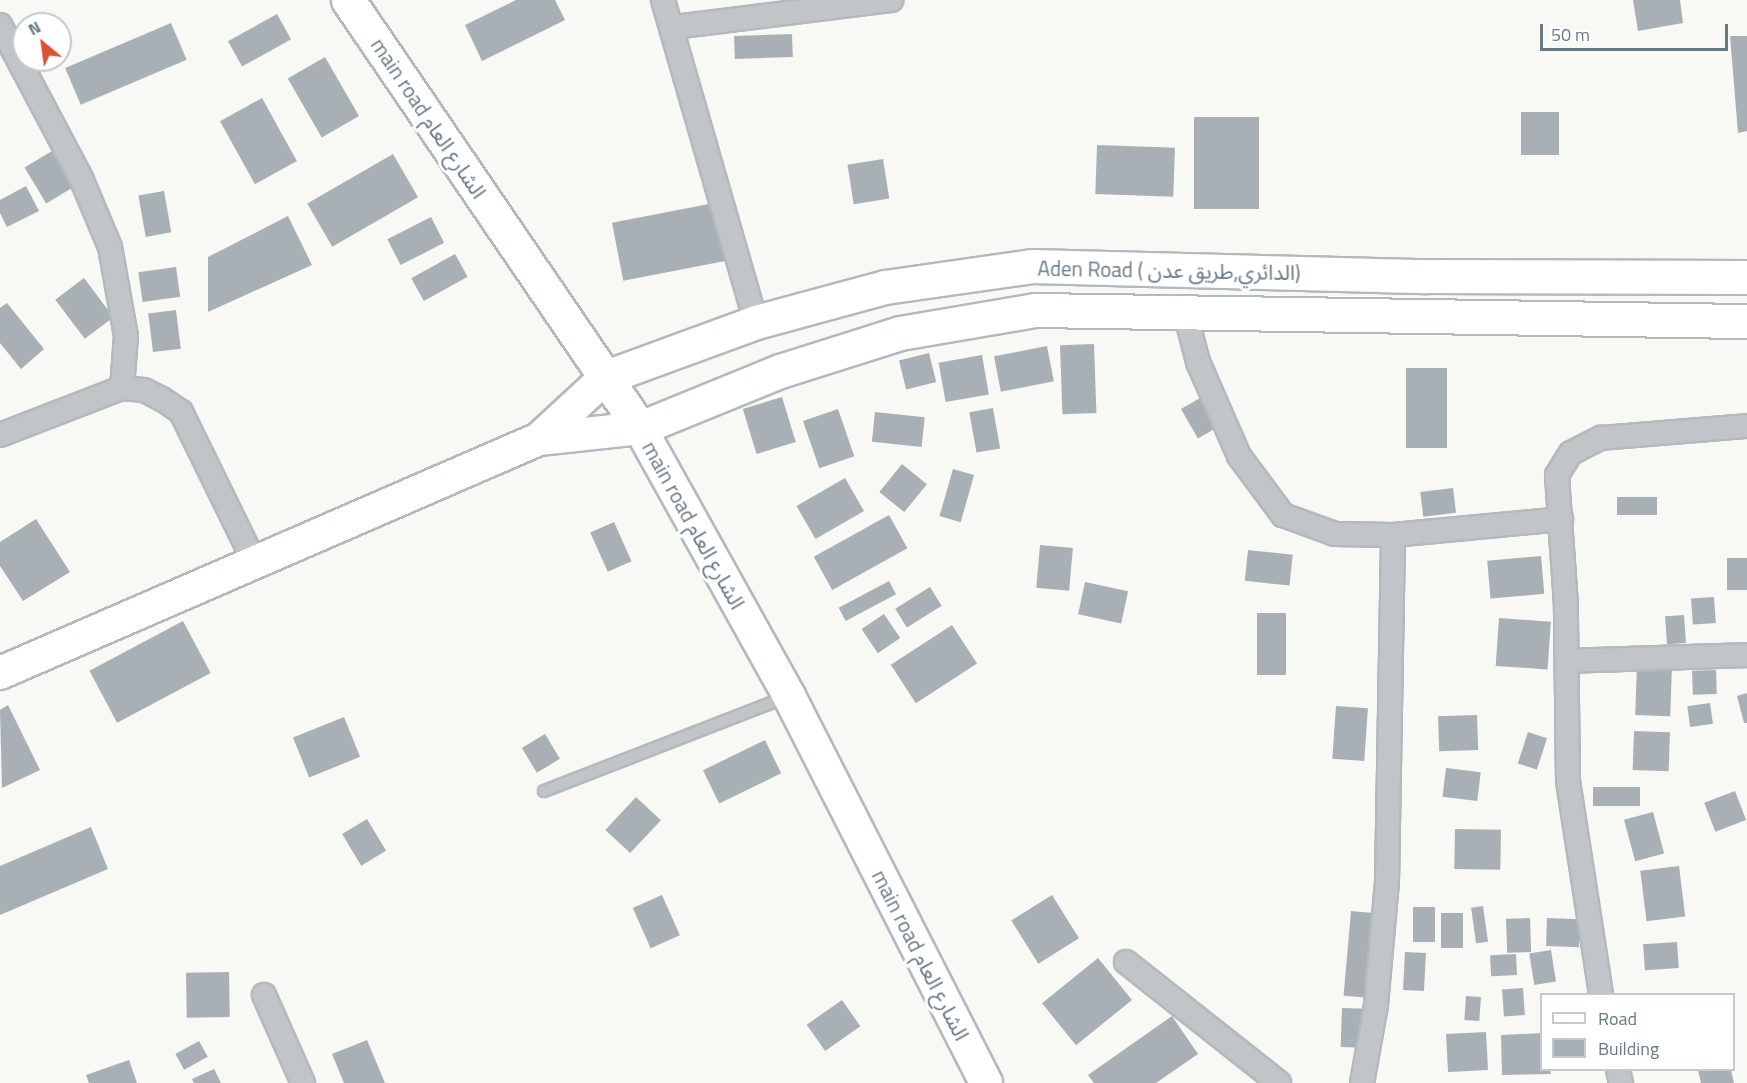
<!DOCTYPE html>
<html>
<head>
<meta charset="utf-8">
<style>
  body { margin:0 }
  #map { position:relative; width:1747px; height:1083px; overflow:hidden; background:#f8f8f5; font-family:"Titillium Web","Noto Sans Arabic",sans-serif }
  div>[style] { position:absolute }
  .building>* { inset:0; background:#a8b0b5; transform-origin:0 0 }
  .roads { filter:drop-shadow(2px 0 #b3b9bd) drop-shadow(-2px 0 #b3b9bd) drop-shadow(0 2px #b3b9bd) drop-shadow(0 -2px #b3b9bd) }
  .lane>* { height:10px; margin:-5px; padding:0 5px; transform-origin:5px; border-radius:5px; background:#c1c5c8 }
  .street>* { height:22px; margin:-11px; padding:0 11px; transform-origin:11px; border-radius:11px; background:#c1c5c8 }
  .secondary>* { height:32px; margin:-16px; padding:0 16px; transform-origin:16px; border-radius:16px; background:#fff }
  .highway>* { height:33px; margin:-16.5px; padding:0 16.5px; transform-origin:16.5px; border-radius:16.5px; background:#fff }
  span { translate:-50% -50%; white-space:nowrap; text-align:center; line-height:1.15; -webkit-text-stroke:6px #fff; paint-order:stroke }
  .street-label { font-size:21px; color:#687984 }
  .legend { position:absolute; left:1540px; top:993px; width:195px; height:78px; box-sizing:border-box; background:#fff; border:2px solid #c3c9ce; margin:0; padding:8px 10px; list-style:none; font-size:18px; color:#687984 }
  .legend li { display:flex; align-items:center; gap:12px; height:30px }
  .legend b { width:30px; border:2px solid #c3c9ce }
  .north { position:absolute; left:12px; top:12px; width:60px; height:60px; box-sizing:border-box; background:#fff; border:2px solid #c3c9ce; border-radius:50%; rotate:331deg; font-size:16px; font-weight:700; line-height:24px; text-align:center; color:#687984 }
  .north::after { content:''; display:block; margin:auto; width:21px; height:27px; background:#d95234; clip-path:polygon(50% 0,100% 100%,50% 72%,0 100%) }
  .scale { position:absolute; left:1540px; top:24px; width:188px; height:27px; box-sizing:border-box; border:3px solid #687984; border-top:0; padding-left:8px; font-size:18px; line-height:21px; white-space:nowrap; color:#687984; -webkit-text-stroke:4px #fff; paint-order:stroke }
</style>
</head>
<body>
<div id="map">
  <div class="building">
    <div style="clip-path:polygon(516px 0,555px 0,565px 20px,482px 61px,465px 25px)"></div>
    <div style="clip-path:polygon(1633px 0,1680px 0,1683px 23px,1638px 31px)"></div>
    <div style="left:277px;top:14px;width:29px;height:56px;rotate:61deg"></div>
    <div style="left:171px;top:23px;width:40px;height:115px;rotate:67deg"></div>
    <div style="left:792px;top:34px;width:23px;height:58px;rotate:88deg"></div>
    <div style="clip-path:polygon(1730px 36px,1747px 36px,1747px 131px,1738px 133px)"></div>
    <div style="left:325px;top:57px;width:68px;height:43px;rotate:60deg"></div>
    <div style="left:262px;top:98px;width:72px;height:48px;rotate:61deg"></div>
    <div style="left:1559px;top:112px;width:43px;height:38px;rotate:90deg"></div>
    <div style="left:1259px;top:117px;width:92px;height:65px;rotate:90deg"></div>
    <div style="left:1097px;top:145px;width:78px;height:49px;rotate:2deg"></div>
    <div style="left:52px;top:151px;width:42px;height:32px;rotate:59deg"></div>
    <div style="left:393px;top:154px;width:50px;height:99px;rotate:60deg"></div>
    <div style="left:883px;top:159px;width:40px;height:36px;rotate:81deg"></div>
    <div style="clip-path:polygon(26px 186px,39px 211px,7px 227px,0 213px,0 200px)"></div>
    <div style="left:164px;top:191px;width:42px;height:26px;rotate:80deg"></div>
    <div style="left:719px;top:202px;width:59px;height:109px;rotate:79deg"></div>
    <div style="clip-path:polygon(288px 216px,312px 265px,208px 312px,208px 257px)"></div>
    <div style="left:431px;top:217px;width:29px;height:49px;rotate:63deg"></div>
    <div style="left:455px;top:254px;width:26px;height:50px;rotate:61deg"></div>
    <div style="left:176px;top:267px;width:30px;height:38px;rotate:82deg"></div>
    <div style="left:84px;top:278px;width:49px;height:36px;rotate:53deg"></div>
    <div style="clip-path:polygon(7px 303px,44px 349px,21px 369px,0 343px,0 308px)"></div>
    <div style="left:176px;top:310px;width:39px;height:28px;rotate:83deg"></div>
    <div style="left:1094px;top:344px;width:69px;height:34px;rotate:88deg"></div>
    <div style="left:1047px;top:346px;width:36px;height:54px;rotate:79deg"></div>
    <div style="left:929px;top:353px;width:30px;height:31px;rotate:76deg"></div>
    <div style="left:982px;top:355px;width:40px;height:44px;rotate:80deg"></div>
    <div style="left:1406px;top:368px;width:41px;height:80px"></div>
    <div style="left:782px;top:397px;width:47px;height:41px;rotate:73deg"></div>
    <div style="left:1200px;top:398px;width:34px;height:22px;rotate:60deg"></div>
    <div style="left:993px;top:408px;width:41px;height:24px;rotate:80deg"></div>
    <div style="left:838px;top:409px;width:50px;height:37px;rotate:71deg"></div>
    <div style="left:875px;top:412px;width:50px;height:30px;rotate:6deg"></div>
    <div style="left:902px;top:464px;width:32px;height:36px;rotate:39deg"></div>
    <div style="left:953px;top:469px;width:22px;height:49px;rotate:16deg"></div>
    <div style="left:845px;top:478px;width:38px;height:56px;rotate:60deg"></div>
    <div style="left:1453px;top:488px;width:25px;height:33px;rotate:83deg"></div>
    <div style="left:1617px;top:497px;width:40px;height:18px"></div>
    <div style="left:889px;top:515px;width:38px;height:86px;rotate:61deg"></div>
    <div style="clip-path:polygon(36px 519px,70px 572px,23px 601px,0 566px,0 542px)"></div>
    <div style="left:614px;top:522px;width:43px;height:26px;rotate:66deg"></div>
    <div style="left:1040px;top:545px;width:33px;height:43px;rotate:5deg"></div>
    <div style="left:1248px;top:550px;width:45px;height:31px;rotate:6deg"></div>
    <div style="left:1541px;top:556px;width:38px;height:54px;rotate:85deg"></div>
    <div style="left:1727px;top:558px;width:20px;height:32px"></div>
    <div style="left:889px;top:581px;width:15px;height:57px;rotate:62deg"></div>
    <div style="left:1085px;top:582px;width:44px;height:33px;rotate:12deg"></div>
    <div style="left:930px;top:587px;width:22px;height:41px;rotate:58deg"></div>
    <div style="left:1714px;top:597px;width:26px;height:23px;rotate:86deg"></div>
    <div style="left:1257px;top:613px;width:29px;height:62px"></div>
    <div style="left:884px;top:614px;width:29px;height:27px;rotate:56deg"></div>
    <div style="left:1684px;top:615px;width:28px;height:19px;rotate:86deg"></div>
    <div style="left:1499px;top:618px;width:52px;height:48px;rotate:4deg"></div>
    <div style="left:183px;top:621px;width:59px;height:106px;rotate:62deg"></div>
    <div style="left:952px;top:625px;width:46px;height:73px;rotate:57deg"></div>
    <div style="left:1637px;top:664px;width:35px;height:51px;rotate:2deg"></div>
    <div style="left:1716px;top:670px;width:24px;height:24px;rotate:88deg"></div>
    <div style="clip-path:polygon(1747px 693px,1747px 723px,1744px 723px,1737px 696px)"></div>
    <div style="left:1710px;top:703px;width:21px;height:23px;rotate:82deg"></div>
    <div style="clip-path:polygon(8px 705px,40px 770px,2px 788px,0 710px)"></div>
    <div style="left:1336px;top:706px;width:32px;height:53px;rotate:4deg"></div>
    <div style="left:1477px;top:715px;width:35px;height:39px;rotate:88deg"></div>
    <div style="left:344px;top:717px;width:43px;height:55px;rotate:68deg"></div>
    <div style="left:1634px;top:731px;width:36px;height:39px;rotate:2deg"></div>
    <div style="left:1528px;top:732px;width:20px;height:33px;rotate:18deg"></div>
    <div style="left:545px;top:734px;width:29px;height:27px;rotate:59deg"></div>
    <div style="left:765px;top:740px;width:37px;height:69px;rotate:64deg"></div>
    <div style="left:1446px;top:768px;width:35px;height:29px;rotate:7deg"></div>
    <div style="left:1593px;top:787px;width:47px;height:19px"></div>
    <div style="left:1735px;top:791px;width:31px;height:33px;rotate:69deg"></div>
    <div style="left:636px;top:797px;width:34px;height:45px;rotate:43deg"></div>
    <div style="left:1653px;top:812px;width:43px;height:30px;rotate:75deg"></div>
    <div style="left:367px;top:819px;width:37px;height:29px;rotate:59deg"></div>
    <div style="clip-path:polygon(91px 827px,108px 869px,0 915px,0 866px)"></div>
    <div style="left:1455px;top:829px;width:46px;height:40px;rotate:1deg"></div>
    <div style="left:1679px;top:866px;width:51px;height:39px;rotate:83deg"></div>
    <div style="left:662px;top:895px;width:44px;height:32px;rotate:66deg"></div>
    <div style="left:1052px;top:895px;width:51px;height:48px;rotate:58deg"></div>
    <div style="left:1483px;top:906px;width:36px;height:12px;rotate:82deg"></div>
    <div style="left:1435px;top:907px;width:35px;height:22px;rotate:90deg"></div>
    <div style="left:1351px;top:911px;width:25px;height:85px;rotate:5deg"></div>
    <div style="left:1463px;top:913px;width:35px;height:22px;rotate:90deg"></div>
    <div style="left:1530px;top:918px;width:34px;height:24px;rotate:88deg"></div>
    <div style="left:1547px;top:918px;width:33px;height:28px;rotate:2deg"></div>
    <div style="left:1677px;top:942px;width:26px;height:34px;rotate:86deg"></div>
    <div style="left:1551px;top:950px;width:32px;height:22px;rotate:81deg"></div>
    <div style="left:1405px;top:952px;width:21px;height:38px;rotate:3deg"></div>
    <div style="left:1516px;top:954px;width:21px;height:26px;rotate:87deg"></div>
    <div style="left:1098px;top:958px;width:54px;height:72px;rotate:51deg"></div>
    <div style="left:229px;top:972px;width:45px;height:43px;rotate:89deg"></div>
    <div style="left:1523px;top:988px;width:27px;height:21px;rotate:86deg"></div>
    <div style="left:1466px;top:996px;width:15px;height:24px;rotate:4deg"></div>
    <div style="left:842px;top:1000px;width:32px;height:43px;rotate:55deg"></div>
    <div style="left:1342px;top:1008px;width:23px;height:39px;rotate:2deg"></div>
    <div style="clip-path:polygon(1172px 1016px,1198px 1054px,1156px 1083px,1094px 1083px,1088px 1075px)"></div>
    <div style="left:1486px;top:1032px;width:38px;height:40px;rotate:87deg"></div>
    <div style="clip-path:polygon(1542px 1033px,1542px 1070px,1550px 1070px,1551px 1074px,1502px 1075px,1501px 1035px)"></div>
    <div style="clip-path:polygon(367px 1040px,385px 1083px,344px 1083px,332px 1054px)"></div>
    <div style="left:199px;top:1041px;width:18px;height:27px;rotate:61deg"></div>
    <div style="clip-path:polygon(129px 1060px,137px 1083px,89px 1083px,86px 1075px)"></div>
    <div style="clip-path:polygon(214px 1069px,221px 1083px,194px 1083px,192px 1079px)"></div>
    <div style="clip-path:polygon(1698px 1070px,1731px 1070px,1734px 1083px,1701px 1083px)"></div>
  </div>
  <div class="roads">
    <div class="lane">
      <div style="left:544px;top:791px;width:260px;rotate:-21.2deg"></div>
    </div>
    <div class="street">
      <div style="left:663px;top:0;width:335px;rotate:73.9deg"></div>
      <div style="left:0;top:25px;width:173px;rotate:62.1deg"></div>
      <div style="left:81px;top:178px;width:75px;rotate:67.2deg"></div>
      <div style="left:110px;top:247px;width:90px;rotate:79.8deg"></div>
      <div style="left:126px;top:336px;width:52px;rotate:94.4deg"></div>
      <div style="left:674px;top:27px;width:219px;rotate:-7.1deg"></div>
      <div style="left:1185px;top:312px;width:52px;rotate:75.4deg"></div>
      <div style="left:1198px;top:362px;width:103px;rotate:66.4deg"></div>
      <div style="left:1239px;top:456px;width:74px;rotate:53.3deg"></div>
      <div style="left:1283px;top:515px;width:55px;rotate:20.1deg"></div>
      <div style="left:1335px;top:534px;width:58px;rotate:1deg"></div>
      <div style="left:1393px;top:535px;width:169px;rotate:-5.4deg"></div>
      <div style="left:0;top:435px;width:131px;rotate:-21.1deg"></div>
      <div style="left:122px;top:388px;width:22px;rotate:5deg"></div>
      <div style="left:144px;top:390px;width:20px;rotate:27deg"></div>
      <div style="left:162px;top:399px;width:23px;rotate:34deg"></div>
      <div style="left:181px;top:412px;width:168px;rotate:63.9deg"></div>
      <div style="left:1567px;top:661px;width:180px;rotate:-1.9deg"></div>
      <div style="left:1126px;top:962px;width:195px;rotate:38.3deg"></div>
      <div style="left:1601px;top:994px;width:216px;rotate:-98.8deg"></div>
      <div style="left:1568px;top:781px;width:176px;rotate:-90.7deg"></div>
      <div style="left:1566px;top:605px;width:130px;rotate:-94deg"></div>
      <div style="left:1557px;top:475px;width:26px;rotate:-58deg"></div>
      <div style="left:1571px;top:453px;width:34px;rotate:-27deg"></div>
      <div style="left:1601px;top:438px;width:146px;rotate:-4.7deg"></div>
      <div style="left:264px;top:995px;width:96px;rotate:66.1deg"></div>
      <div style="left:1618px;top:1070px;width:13px;rotate:77deg"></div>
      <div style="left:1362px;top:1083px;width:79px;rotate:-79.8deg"></div>
      <div style="left:1376px;top:1005px;width:123px;rotate:-84.9deg"></div>
      <div style="left:1387px;top:882px;width:347px;rotate:-89deg"></div>
    </div>
    <div class="secondary">
      <div style="left:606px;top:377px;width:91px;rotate:137.2deg"></div>
      <div style="left:539px;top:439px;width:102px;rotate:-6.2deg"></div>
      <div style="left:640px;top:428px;width:307px;rotate:60.9deg"></div>
      <div style="left:789px;top:696px;width:434px;rotate:63deg"></div>
      <div style="left:0;top:673px;width:588px;rotate:-23.47deg"></div>
    </div>
    <div class="highway">
      <div style="left:348px;top:0;width:518px;rotate:55.7deg"></div>
      <div style="left:640px;top:428px;width:151px;rotate:-22.2deg"></div>
      <div style="left:780px;top:371px;width:126px;rotate:-17.6deg"></div>
      <div style="left:900px;top:333px;width:137px;rotate:-9.7deg"></div>
      <div style="left:1035px;top:310px;width:712px;rotate:0.89deg"></div>
      <div style="left:606px;top:377px;width:160px;rotate:-20.1deg"></div>
      <div style="left:756px;top:322px;width:134px;rotate:-15.2deg"></div>
      <div style="left:885px;top:287px;width:148px;rotate:-8.1deg"></div>
      <div style="left:1032px;top:266px;width:395px;rotate:1.5deg"></div>
      <div style="left:1427px;top:276px;width:320px;rotate:0.2deg"></div>
    </div>
  </div>
  <div class="street-label">
    <span style="left:429px;top:118px;rotate:56deg">main road الشارع العام</span>
    <span style="left:1169px;top:270px;rotate:1deg">Aden Road ( الدائري,طريق عدن)</span>
    <span style="left:694px;top:525px;rotate:61deg">main road الشارع العام</span>
    <span style="left:921px;top:955px;rotate:63deg">main road الشارع العام</span>
  </div>
  <ul class="legend">
  <li><b style="height:8px;background:#fff"></b>Road</li>
  <li><b style="height:16px;background:#a8b0b5"></b>Building</li>
  </ul>
  <div class="north">N</div>
  <div class="scale">50 m</div>
</div>
</body>
</html>
